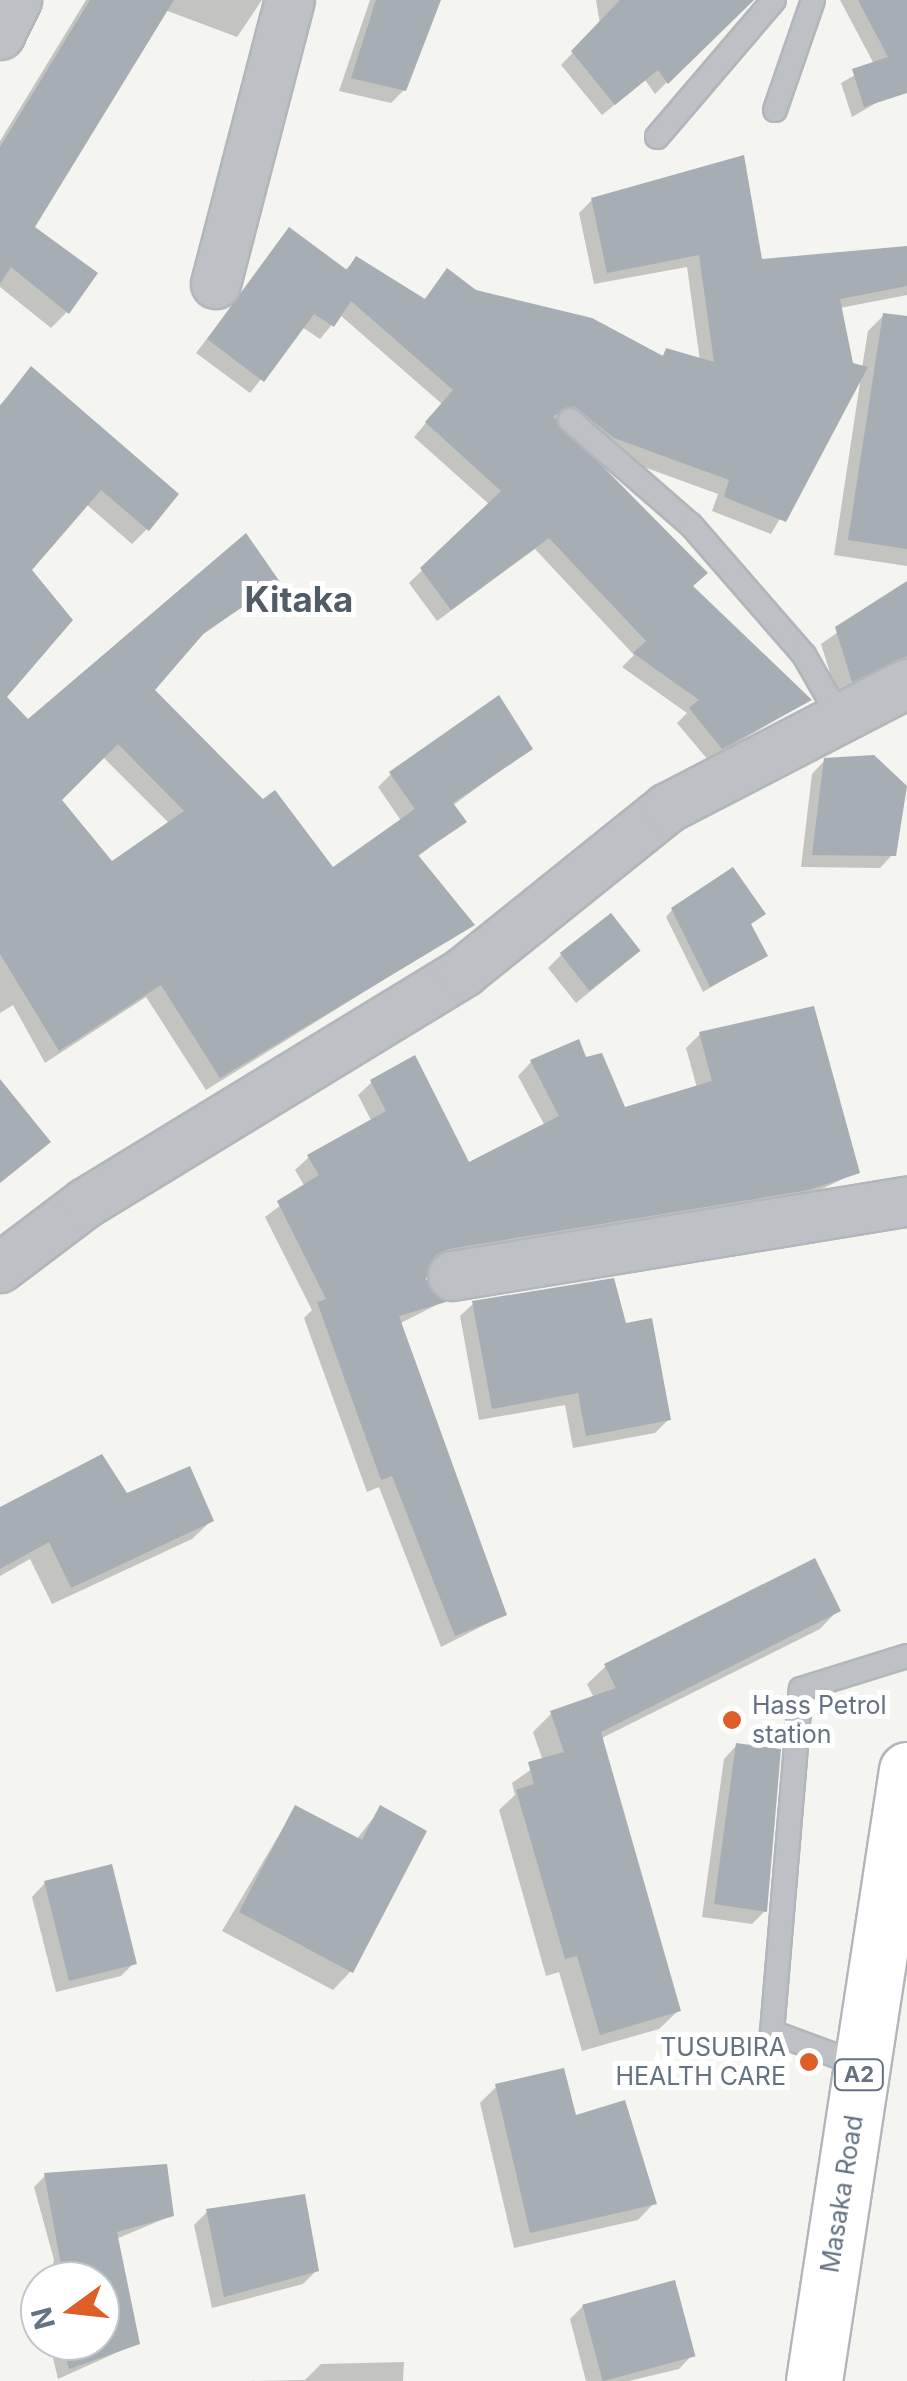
<!DOCTYPE html>
<html>
<head>
<meta charset="utf-8">
<style>
  body { margin:0 }
  #map { position:relative; width:907px; height:2381px; overflow:hidden; background:#f4f4f0; font-family:Inter,sans-serif }
  div>[style] { position:absolute }
  .shadow>* { inset:0; background:#0003 }
  .building>* { inset:0; background:#a6adb3; transform-origin:0 0 }
  .roads { filter:drop-shadow(2px 0 #b2b6ba) drop-shadow(-2px 0 #b2b6ba) drop-shadow(0 2px #b2b6ba) drop-shadow(0 -2px #b2b6ba) }
  .service>* { height:22px; margin:-11px; padding:0 11px; transform-origin:11px; border-radius:11px; background:#bdc0c4 }
  .minor>* { height:48px; margin:-24px; padding:0 24px; transform-origin:24px; border-radius:24px; background:#bdc0c4 }
  .primary>* { height:55px; margin:-27.5px; padding:0 27.5px; transform-origin:27.5px; border-radius:27.5px; background:#fff }
  .dots>* { width:28px; height:28px; translate:-50% -50%; box-sizing:border-box; border:5px solid #fff; border-radius:50% }
  span { translate:-50% -50%; white-space:nowrap; text-align:center; line-height:1.15; -webkit-text-stroke:10px #fff; paint-order:stroke }
  .shield-label span { padding:2px 8px; background:#fff; border:2px solid; border-radius:8px; -webkit-text-stroke-width:0 }
  .shield-label { font-size:22px; color:#647281; font-weight:700 }
  .poi-label { font-size:25px; color:#647281 }
  .left { translate:0 -50%; text-align:left }
  .right { translate:-100% -50%; text-align:right }
  .street-label { font-size:25px; color:#647281 }
  .district-label { font-size:35px; color:#525c66; font-weight:700 }
  .north { position:absolute; left:20px; top:2261px; width:100px; height:100px; box-sizing:border-box; background:#fff; border:2px solid #c1c7cd; border-radius:50%; rotate:255deg; font-size:28px; font-weight:700; line-height:40px; text-align:center; color:#647281 }
  .north::after { content:''; display:block; margin:auto; width:35px; height:45px; background:#dd5e27; clip-path:polygon(50% 0,100% 100%,50% 72%,0 100%) }
</style>
</head>
<body>
<div id="map">
  <div class="shadow">
    <div style="clip-path:polygon(86px 0,262px 0,237px 37px,165px 10px,32px 227px,67px 312px,51px 328px,0 287px,0 141px)"></div>
    <div style="clip-path:polygon(370px 0,433px 0,404px 90px,391px 103px,339px 91px)"></div>
    <div style="clip-path:polygon(596px 0,750px 0,655px 94px,645px 80px,602px 115px,561px 65px,600px 24px)"></div>
    <div style="clip-path:polygon(840px 0,907px 0,907px 85px,852px 117px,841px 83px,874px 64px)"></div>
    <div style="clip-path:polygon(592px 200px,760px 262px,907px 248px,907px 295px,840px 308px,850px 365px,862px 368px,868px 331px,884px 315px,907px 318px,907px 566px,834px 555px,861px 376px,771px 534px,712px 511px,718px 494px,600px 451px,553px 420px,690px 587px,809px 700px,708px 760px,677px 723px,687px 713px,622px 667px,634px 655px,535px 549px,437px 621px,409px 583px,490px 505px,414px 437px,442px 404px,340px 315px,320px 339px,302px 327px,250px 393px,196px 353px,290px 230px,344px 271px,356px 259px,423px 301px,448px 272px,475px 292px,660px 358px,667px 351px,700px 361px,687px 267px,594px 284px,579px 213px)"></div>
    <div style="clip-path:polygon(evenodd,32px 369px,147px 529px,132px 544px,86px 504px,29px 569px,3px 698px,28px 722px,277px 582px,194px 641px,152px 691px,332px 871px,402px 822px,378px 787px,391px 774px,530px 749px,452px 806px,464px 821px,416px 858px,472px 925px,206px 1090px,146px 997px,45px 1063px,13px 1005px,0 1013px,0 405px,32px 369px,102px 756px,170px 824px,112px 864px,58px 800px,102px 756px)"></div>
    <div style="clip-path:polygon(907px 584px,907px 660px,837px 695px,821px 644px)"></div>
    <div style="clip-path:polygon(825px 760px,893px 854px,880px 868px,801px 867px,812px 774px)"></div>
    <div style="clip-path:polygon(672px 910px,749px 925px,765px 955px,703px 992px,666px 917px)"></div>
    <div style="clip-path:polygon(561px 955px,624px 964px,576px 1003px,548px 968px)"></div>
    <div style="clip-path:polygon(700px 1034px,857px 1172px,793px 1203px,430px 1265px,423px 1282px,442px 1302px,399px 1324px,504px 1615px,441px 1647px,379px 1487px,367px 1492px,304px 1318px,312px 1310px,265px 1217px,305px 1187px,295px 1170px,309px 1157px,372px 1122px,358px 1095px,372px 1082px,468px 1165px,545px 1126px,518px 1076px,531px 1062px,584px 1060px,623px 1110px,697px 1088px,686px 1048px)"></div>
    <div style="clip-path:polygon(474px 1303px,624px 1326px,668px 1420px,655px 1433px,573px 1448px,565px 1405px,479px 1420px,460px 1316px)"></div>
    <div style="clip-path:polygon(126px 1496px,211px 1521px,192px 1539px,52px 1604px,30px 1559px,0 1576px,0 1510px)"></div>
    <div style="clip-path:polygon(838px 1610px,820px 1629px,600px 1739px,678px 2011px,659px 2029px,582px 2051px,559px 1972px,546px 1976px,499px 1810px,515px 1795px,512px 1783px,543px 1761px,533px 1732px,551px 1714px,594px 1698px,587px 1684px,606px 1666px)"></div>
    <div style="clip-path:polygon(737px 1745px,765px 1911px,752px 1924px,702px 1917px,724px 1759px)"></div>
    <div style="clip-path:polygon(295px 1808px,356px 1840px,381px 1808px,351px 1971px,333px 1990px,222px 1931px)"></div>
    <div style="clip-path:polygon(45px 1883px,134px 1963px,121px 1976px,56px 1992px,32px 1897px)"></div>
    <div style="clip-path:polygon(497px 2086px,574px 2119px,654px 2203px,638px 2220px,514px 2248px,480px 2103px)"></div>
    <div style="clip-path:polygon(45px 2176px,171px 2216px,116px 2239px,138px 2343px,58px 2379px,49px 2341px,100px 2341px,100px 2281px,49px 2281px,54px 2260px,34px 2187px)"></div>
    <div style="clip-path:polygon(207px 2212px,317px 2270px,303px 2284px,212px 2308px,194px 2225px)"></div>
    <div style="clip-path:polygon(583px 2306px,692px 2355px,679px 2369px,629px 2381px,586px 2381px,570px 2319px)"></div>
    <div style="clip-path:polygon(404px 2362px,403px 2381px,247px 2381px,305px 2380px,321px 2364px)"></div>
  </div>
  <div class="building">
    <div style="clip-path:polygon(90px 0,174px 0,35px 227px,98px 273px,69px 314px,11px 267px,0 284px,0 147px)"></div>
    <div style="clip-path:polygon(376px 0,441px 0,406px 91px,351px 78px)"></div>
    <div style="clip-path:polygon(620px 0,754px 0,668px 84px,658px 70px,615px 105px,571px 51px)"></div>
    <div style="clip-path:polygon(858px 0,907px 0,907px 93px,864px 107px,852px 69px,888px 57px)"></div>
    <div style="clip-path:polygon(744px 155px,762px 259px,907px 246px,907px 286px,840px 299px,853px 363px,868px 367px,786px 522px,724px 497px,729px 480px,614px 438px,574px 406px,553px 416px,708px 573px,693px 586px,812px 700px,722px 749px,689px 708px,699px 700px,633px 653px,646px 641px,549px 538px,451px 610px,420px 568px,501px 491px,425px 422px,453px 390px,351px 301px,334px 327px,314px 314px,264px 382px,207px 339px,289px 227px,347px 270px,356px 256px,425px 299px,447px 268px,476px 290px,592px 318px,663px 356px,666px 348px,714px 362px,699px 255px,607px 273px,591px 198px)"></div>
    <div style="clip-path:polygon(883px 313px,907px 316px,907px 549px,848px 540px)"></div>
    <div style="clip-path:polygon(evenodd,31px 366px,179px 494px,149px 531px,101px 490px,32px 570px,73px 620px,7px 697px,28px 719px,246px 533px,280px 582px,205px 632px,155px 690px,263px 799px,275px 790px,333px 867px,415px 809px,389px 772px,499px 695px,533px 749px,453px 803px,467px 822px,418px 855px,475px 925px,220px 1078px,161px 985px,59px 1051px,0 954px,0 406px,31px 366px,118px 744px,184px 811px,112px 861px,62px 800px,118px 744px)"></div>
    <div style="clip-path:polygon(907px 581px,907px 656px,852px 682px,835px 627px)"></div>
    <div style="clip-path:polygon(874px 755px,907px 786px,896px 856px,812px 855px,824px 758px)"></div>
    <div style="clip-path:polygon(733px 867px,766px 914px,751px 924px,768px 956px,710px 987px,671px 908px)"></div>
    <div style="left:611px;top:913px;width:48px;height:65px;rotate:52deg"></div>
    <div style="clip-path:polygon(814px 1006px,860px 1173px,809px 1190px,449px 1249px,435px 1255px,426px 1279px,446px 1302px,399px 1316px,507px 1615px,455px 1636px,392px 1476px,381px 1480px,317px 1302px,326px 1299px,277px 1201px,319px 1175px,307px 1155px,386px 1111px,370px 1080px,415px 1055px,469px 1162px,559px 1116px,530px 1060px,579px 1039px,586px 1057px,602px 1053px,625px 1107px,712px 1081px,699px 1032px)"></div>
    <div style="clip-path:polygon(0 1079px,51px 1142px,0 1183px)"></div>
    <div style="clip-path:polygon(614px 1278px,626px 1323px,652px 1318px,671px 1420px,586px 1436px,578px 1393px,492px 1409px,472px 1301px)"></div>
    <div style="clip-path:polygon(102px 1454px,127px 1493px,190px 1466px,214px 1521px,71px 1588px,49px 1542px,0 1569px,0 1507px)"></div>
    <div style="clip-path:polygon(815px 1558px,841px 1611px,601px 1732px,681px 2011px,600px 2035px,577px 1956px,565px 1959px,516px 1790px,534px 1784px,528px 1762px,564px 1752px,550px 1711px,616px 1688px,604px 1664px)"></div>
    <div style="clip-path:polygon(736px 1743px,781px 1749px,767px 1912px,714px 1904px)"></div>
    <div style="clip-path:polygon(295px 1805px,362px 1840px,380px 1805px,427px 1831px,353px 1973px,239px 1912px)"></div>
    <div style="left:112px;top:1864px;width:103px;height:70px;rotate:76deg"></div>
    <div style="clip-path:polygon(564px 2068px,576px 2115px,625px 2100px,657px 2204px,530px 2233px,495px 2084px)"></div>
    <div style="clip-path:polygon(167px 2164px,174px 2216px,117px 2232px,140px 2344px,69px 2369px,62px 2341px,100px 2341px,100px 2281px,64px 2281px,44px 2173px)"></div>
    <div style="clip-path:polygon(305px 2194px,319px 2271px,224px 2297px,206px 2209px)"></div>
    <div style="left:675px;top:2280px;width:79px;height:96px;rotate:75deg"></div>
  </div>
  <div class="roads">
    <div class="service">
      <div style="left:775px;top:110px;width:116px;rotate:-70.9deg"></div>
      <div style="left:657px;top:137px;width:180px;rotate:-49.5deg"></div>
      <div style="left:570px;top:420px;width:160px;rotate:41deg"></div>
      <div style="left:691px;top:525px;width:172px;rotate:49deg"></div>
      <div style="left:804px;top:655px;width:70px;rotate:60.2deg"></div>
      <div style="left:861px;top:2065px;width:95px;rotate:-159.7deg"></div>
      <div style="left:772px;top:2032px;width:344px;rotate:-85.2deg"></div>
      <div style="left:801px;top:1689px;width:111px;rotate:-17.3deg"></div>
    </div>
    <div class="minor">
      <div style="left:0;top:35px;width:39px;rotate:-64deg"></div>
      <div style="left:216px;top:284px;width:293px;rotate:-75.4deg"></div>
      <div style="left:0;top:1268px;width:108px;rotate:-37.1deg"></div>
      <div style="left:86px;top:1203px;width:443px;rotate:-31.4deg"></div>
      <div style="left:464px;top:972px;width:262px;rotate:-38.8deg"></div>
      <div style="left:668px;top:808px;width:269px;rotate:-27.4deg"></div>
      <div style="left:453px;top:1276px;width:460px;rotate:-9.3deg"></div>
    </div>
    <div class="primary">
      <div style="left:814px;top:2381px;width:618px;rotate:-81.35deg"></div>
    </div>
  </div>
  <div class="dots">
    <div style="left:732px;top:1720px;background:#dd5e27"></div>
    <div style="left:809px;top:2062px;background:#dd5e27"></div>
  </div>
  <div class="shield-label">
    <span style="left:859px;top:2075px">A2</span>
  </div>
  <div class="poi-label">
    <span class="left" style="left:752px;top:1720px">Hass Petrol<br>station</span>
    <span class="right" style="left:786px;top:2062px">TUSUBIRA<br>HEALTH CARE</span>
  </div>
  <div class="street-label">
    <span style="left:842px;top:2194px;rotate:-81deg">Masaka Road</span>
  </div>
  <div class="district-label">
    <span style="left:299px;top:599px">Kitaka</span>
  </div>
  <div class="north">N</div>
</div>
</body>
</html>
